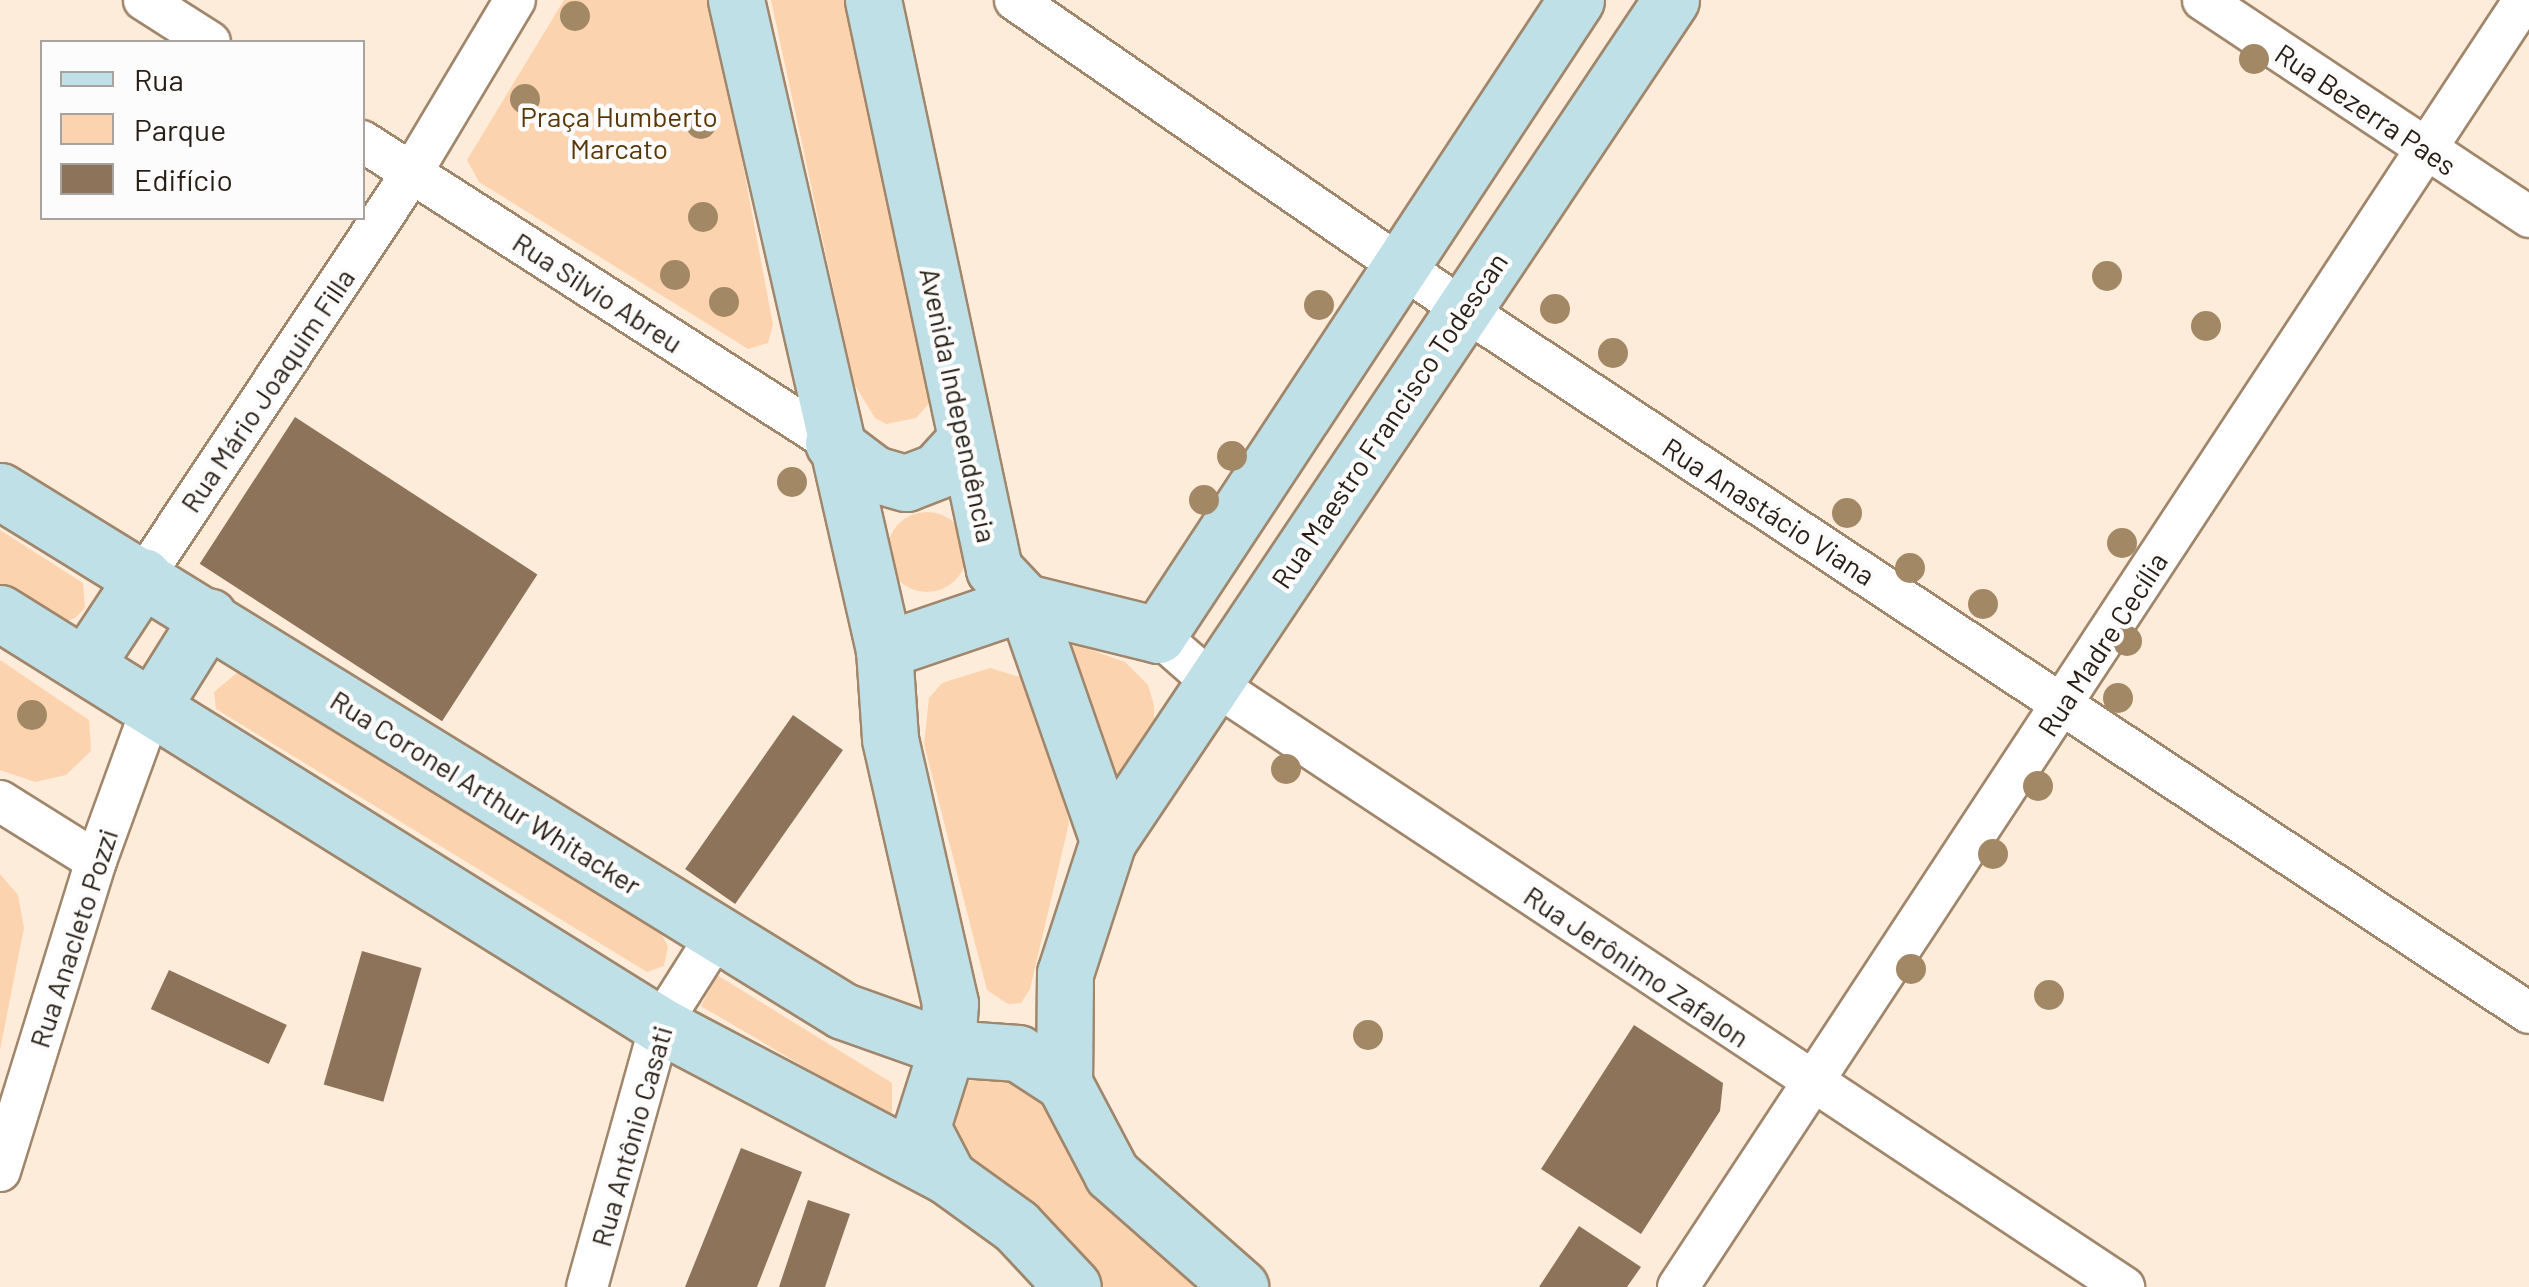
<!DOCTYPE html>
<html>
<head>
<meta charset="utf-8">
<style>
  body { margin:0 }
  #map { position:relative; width:2529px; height:1287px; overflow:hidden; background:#fdecda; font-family:Barlow,sans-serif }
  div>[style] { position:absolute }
  .green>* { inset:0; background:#fbd4af }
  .round { border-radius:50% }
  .building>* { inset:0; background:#8c7359; transform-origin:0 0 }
  .roads { filter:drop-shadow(2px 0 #a0866b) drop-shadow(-2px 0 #a0866b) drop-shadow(0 2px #a0866b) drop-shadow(0 -2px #a0866b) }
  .street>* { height:40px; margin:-20px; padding:0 20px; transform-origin:20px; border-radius:20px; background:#fff }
  .secondary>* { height:55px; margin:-27.5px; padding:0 27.5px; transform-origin:27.5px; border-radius:27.5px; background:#bee0e6 }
  .trees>* { width:30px; height:30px; margin:-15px; border-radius:50%; background:#a38866 }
  span { translate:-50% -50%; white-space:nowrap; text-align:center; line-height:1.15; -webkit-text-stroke:9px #fcfcfc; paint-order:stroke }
  .street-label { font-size:28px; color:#281e14 }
  .park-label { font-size:28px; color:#5a3607 }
  .legend { position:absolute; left:40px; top:40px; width:325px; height:180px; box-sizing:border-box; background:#fcfcfc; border:2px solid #a7a39f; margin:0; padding:12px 18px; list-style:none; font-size:30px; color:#281e14 }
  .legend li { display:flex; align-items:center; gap:20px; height:50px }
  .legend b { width:50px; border:2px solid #a7a39f }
</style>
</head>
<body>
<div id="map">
  <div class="green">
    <div style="clip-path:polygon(564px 0,712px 0,773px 325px,768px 343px,748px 349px,479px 182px,467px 160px)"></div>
    <div style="clip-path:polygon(771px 0,854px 0,934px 398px,916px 418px,886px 424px,875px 418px,854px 384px)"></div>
    <div class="round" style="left:887px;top:512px;width:80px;height:80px"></div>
    <div style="clip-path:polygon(0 530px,83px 583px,85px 608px,75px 618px,63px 623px,0 584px)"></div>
    <div style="clip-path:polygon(1074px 644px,1125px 662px,1148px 685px,1154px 705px,1154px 725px,1115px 789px,1069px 651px)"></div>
    <div style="clip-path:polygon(0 660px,89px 720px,91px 751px,66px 775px,35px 782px,0 770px)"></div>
    <div style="clip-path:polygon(990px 668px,1020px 677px,1040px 695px,1069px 823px,1030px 989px,1021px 1003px,1008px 1004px,987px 990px,924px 744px,929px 698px,942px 683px)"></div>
    <div style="clip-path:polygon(239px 671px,660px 931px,668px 947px,664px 966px,647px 972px,216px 709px,214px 692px)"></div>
    <div style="clip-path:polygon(0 874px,18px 895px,24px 928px,0 1050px)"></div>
    <div style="clip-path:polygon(717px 975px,892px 1083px,892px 1112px,886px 1115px,701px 1006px)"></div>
    <div style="clip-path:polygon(994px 1071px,1043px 1096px,1207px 1287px,1098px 1287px,965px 1168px,949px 1120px,965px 1083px)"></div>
  </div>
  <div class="building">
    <div style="left:295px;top:417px;width:289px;height:175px;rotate:33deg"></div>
    <div style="left:793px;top:715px;width:61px;height:188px;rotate:35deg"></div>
    <div style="left:362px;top:951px;width:62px;height:139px;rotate:16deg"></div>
    <div style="left:169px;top:970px;width:130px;height:43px;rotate:25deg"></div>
    <div style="clip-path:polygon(1634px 1025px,1723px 1083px,1720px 1111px,1641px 1234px,1541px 1169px)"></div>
    <div style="clip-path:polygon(741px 1148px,802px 1172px,757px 1287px,685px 1287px)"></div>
    <div style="clip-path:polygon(808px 1200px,850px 1214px,825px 1287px,779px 1287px)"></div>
    <div style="clip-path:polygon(1579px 1226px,1641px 1267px,1627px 1287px,1539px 1287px)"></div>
  </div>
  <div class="roads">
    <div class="street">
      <div style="left:144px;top:0;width:78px;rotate:32.5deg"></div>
      <div style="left:1015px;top:0;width:544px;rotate:34.6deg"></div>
      <div style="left:1463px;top:309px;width:1277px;rotate:33.44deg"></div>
      <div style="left:2203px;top:0;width:392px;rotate:33.6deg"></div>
      <div style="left:362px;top:141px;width:560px;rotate:32.67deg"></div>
      <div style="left:144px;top:576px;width:485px;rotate:-56.4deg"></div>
      <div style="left:412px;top:172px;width:200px;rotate:-59.1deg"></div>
      <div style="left:1158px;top:635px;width:74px;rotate:41.2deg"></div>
      <div style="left:1214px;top:684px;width:1092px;rotate:33.53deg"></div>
      <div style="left:0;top:801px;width:113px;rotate:32deg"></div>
      <div style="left:0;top:1171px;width:325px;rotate:-72.8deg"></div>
      <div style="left:96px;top:861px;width:164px;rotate:-70deg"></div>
      <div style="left:587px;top:1287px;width:272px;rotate:-74.4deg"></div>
      <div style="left:660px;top:1025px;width:103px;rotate:-57.7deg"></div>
      <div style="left:1678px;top:1287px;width:1540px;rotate:-56.68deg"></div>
    </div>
    <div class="secondary">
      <div style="left:736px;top:0;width:667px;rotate:77.17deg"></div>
      <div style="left:884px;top:650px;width:89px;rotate:86.1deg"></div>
      <div style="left:890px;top:739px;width:271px;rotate:77.2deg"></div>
      <div style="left:950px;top:1003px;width:45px;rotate:93.8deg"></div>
      <div style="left:947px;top:1048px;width:83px;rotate:107.6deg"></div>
      <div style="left:922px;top:1127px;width:56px;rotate:62.5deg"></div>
      <div style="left:948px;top:1177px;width:84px;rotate:35.8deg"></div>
      <div style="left:1016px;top:1226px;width:83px;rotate:46.9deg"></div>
      <div style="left:873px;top:0;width:582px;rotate:77.99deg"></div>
      <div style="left:994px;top:569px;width:45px;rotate:46.8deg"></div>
      <div style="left:1025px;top:602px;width:253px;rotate:70.8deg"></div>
      <div style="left:1108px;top:841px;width:139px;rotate:108deg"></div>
      <div style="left:1065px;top:973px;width:110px;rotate:90.5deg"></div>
      <div style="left:1064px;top:1083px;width:103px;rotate:62.2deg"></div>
      <div style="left:1112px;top:1174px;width:171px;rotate:41.4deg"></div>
      <div style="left:833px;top:443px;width:51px;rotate:37.1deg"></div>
      <div style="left:874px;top:474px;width:33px;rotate:16deg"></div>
      <div style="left:906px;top:483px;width:33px;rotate:-21deg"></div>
      <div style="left:937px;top:471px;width:42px;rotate:-47.9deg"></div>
      <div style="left:0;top:491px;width:990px;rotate:31.67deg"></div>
      <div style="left:843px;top:1011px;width:110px;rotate:19.6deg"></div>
      <div style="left:947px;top:1048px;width:71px;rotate:4deg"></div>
      <div style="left:1018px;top:1053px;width:55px;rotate:33.1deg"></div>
      <div style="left:1025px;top:602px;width:137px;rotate:13.9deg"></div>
      <div style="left:1158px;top:635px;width:760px;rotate:-56.64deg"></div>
      <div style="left:0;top:613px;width:778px;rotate:31.97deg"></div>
      <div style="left:660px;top:1025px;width:326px;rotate:27.8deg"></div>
      <div style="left:884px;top:650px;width:149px;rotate:-18.8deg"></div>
      <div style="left:86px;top:664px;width:105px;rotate:-56.6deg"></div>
      <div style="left:152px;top:707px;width:107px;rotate:-57.9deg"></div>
      <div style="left:1108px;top:841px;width:1012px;rotate:-56.2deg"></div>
    </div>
  </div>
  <div class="trees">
    <div style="left:575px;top:16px"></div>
    <div style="left:2254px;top:59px"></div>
    <div style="left:525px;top:99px"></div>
    <div style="left:701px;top:124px"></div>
    <div style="left:703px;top:217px"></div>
    <div style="left:675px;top:275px"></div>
    <div style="left:2107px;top:276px"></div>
    <div style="left:724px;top:302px"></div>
    <div style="left:1319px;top:305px"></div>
    <div style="left:1555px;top:309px"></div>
    <div style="left:2206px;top:326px"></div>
    <div style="left:1613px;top:353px"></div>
    <div style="left:1232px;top:456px"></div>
    <div style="left:792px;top:482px"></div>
    <div style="left:1204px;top:500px"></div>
    <div style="left:1847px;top:513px"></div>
    <div style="left:2122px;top:543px"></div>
    <div style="left:1910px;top:568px"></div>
    <div style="left:1983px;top:604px"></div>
    <div style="left:2127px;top:641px"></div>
    <div style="left:2118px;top:698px"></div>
    <div style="left:32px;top:715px"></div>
    <div style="left:1286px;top:769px"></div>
    <div style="left:2038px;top:786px"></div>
    <div style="left:1993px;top:854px"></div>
    <div style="left:1911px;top:969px"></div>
    <div style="left:2049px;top:995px"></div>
    <div style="left:1368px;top:1035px"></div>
  </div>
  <div class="street-label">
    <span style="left:2366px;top:109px;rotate:34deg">Rua Bezerra Paes</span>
    <span style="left:598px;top:292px;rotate:33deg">Rua Silvio Abreu</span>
    <span style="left:267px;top:390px;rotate:-56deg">Rua Mário Joaquim Filla</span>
    <span style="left:959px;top:405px;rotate:78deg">Avenida Independência</span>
    <span style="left:1389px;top:420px;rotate:-56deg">Rua Maestro Francisco Todescan</span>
    <span style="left:1769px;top:511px;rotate:33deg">Rua Anastácio Viana</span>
    <span style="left:2102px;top:644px;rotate:-57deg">Rua Madre Cecília</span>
    <span style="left:486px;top:792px;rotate:32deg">Rua Coronel Arthur Whitacker</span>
    <span style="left:73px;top:938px;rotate:-72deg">Rua Anacleto Pozzi</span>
    <span style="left:1637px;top:966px;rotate:34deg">Rua Jerônimo Zafalon</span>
    <span style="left:631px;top:1136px;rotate:-74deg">Rua Antônio Casati</span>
  </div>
  <div class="park-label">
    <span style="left:619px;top:132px">Praça Humberto<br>Marcato</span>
  </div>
  <ul class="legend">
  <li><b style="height:12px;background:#bee0e6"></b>Rua</li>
  <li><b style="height:28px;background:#fbd4af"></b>Parque</li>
  <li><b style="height:28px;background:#8c7359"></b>Edifício</li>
  </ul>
</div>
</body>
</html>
